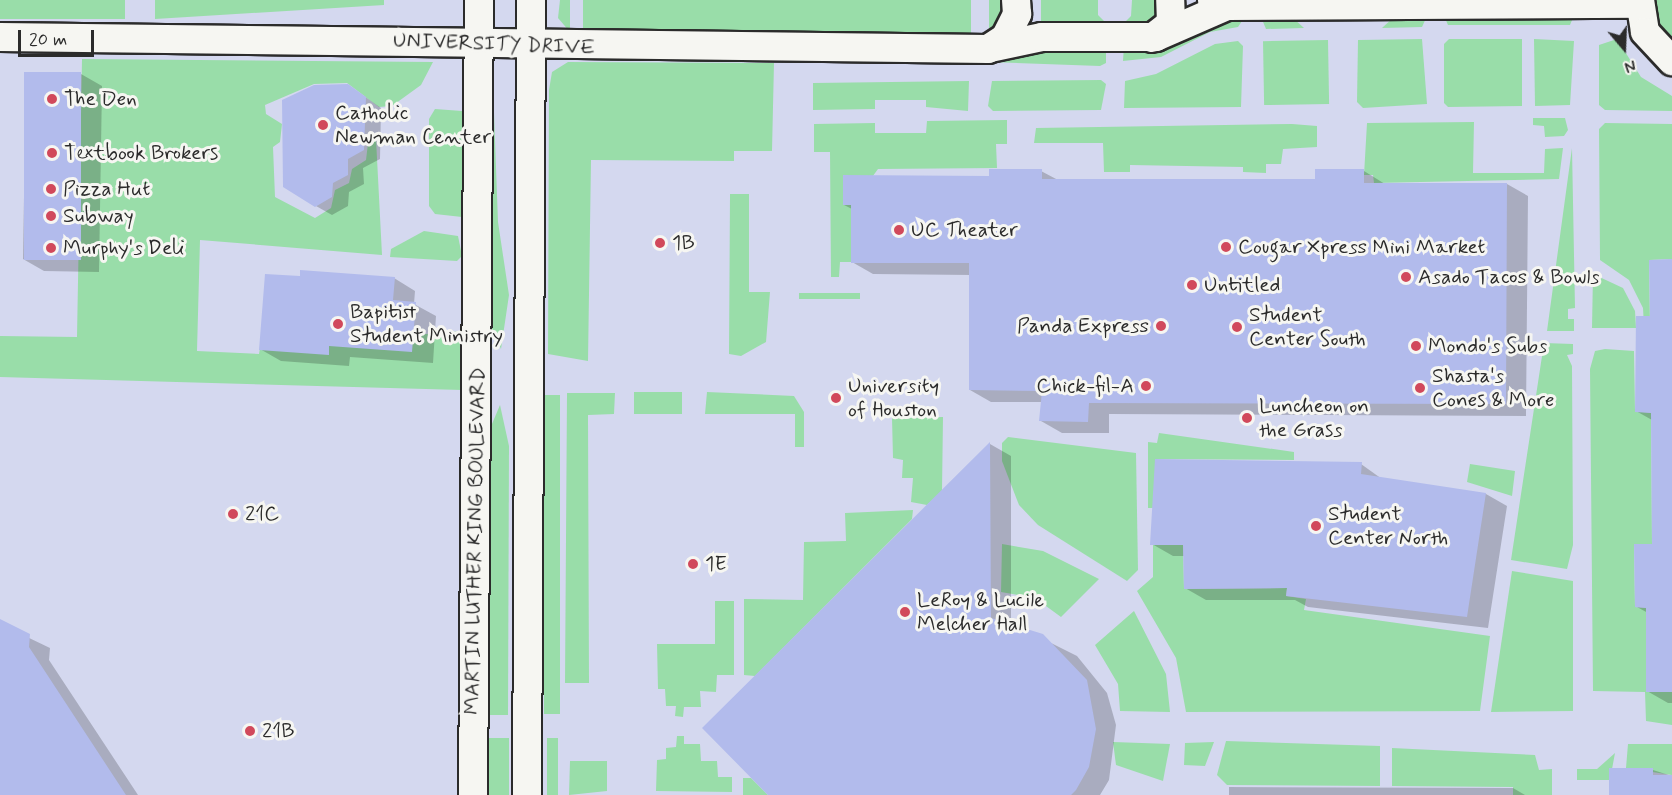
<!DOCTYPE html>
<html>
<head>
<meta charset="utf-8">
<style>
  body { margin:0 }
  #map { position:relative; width:1672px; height:795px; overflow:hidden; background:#e2e4f0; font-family:Mynerve,sans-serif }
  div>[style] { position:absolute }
  .built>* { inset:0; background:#d4d8ef; transform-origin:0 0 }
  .green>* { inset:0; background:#99dda9; transform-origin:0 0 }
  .shadow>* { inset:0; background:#0003 }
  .building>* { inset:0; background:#b2bbec; transform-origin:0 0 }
  .roads { filter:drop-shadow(2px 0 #2b2b2b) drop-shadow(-2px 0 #2b2b2b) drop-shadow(0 2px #2b2b2b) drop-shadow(0 -2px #2b2b2b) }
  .minor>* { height:28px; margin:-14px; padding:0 14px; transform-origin:14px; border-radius:14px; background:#f6f6f2 }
  .dots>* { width:16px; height:16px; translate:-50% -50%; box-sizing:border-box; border:3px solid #f6f6f2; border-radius:50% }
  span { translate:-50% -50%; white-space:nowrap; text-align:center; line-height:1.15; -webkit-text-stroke:6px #f6f6f2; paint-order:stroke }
  .street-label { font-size:21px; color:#2b2b2b }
  .poi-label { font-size:21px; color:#2b2b2b }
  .left { translate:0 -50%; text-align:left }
  .right { translate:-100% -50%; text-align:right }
  .north { position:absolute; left:1594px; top:18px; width:60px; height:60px; -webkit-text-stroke:4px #f6f6f2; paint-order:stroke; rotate:161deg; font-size:16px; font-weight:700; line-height:24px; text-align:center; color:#2b2b2b }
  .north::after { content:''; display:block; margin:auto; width:21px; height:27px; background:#2b2b2b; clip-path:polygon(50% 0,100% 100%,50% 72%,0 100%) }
  .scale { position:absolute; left:18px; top:30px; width:76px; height:27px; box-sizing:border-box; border:3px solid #2b2b2b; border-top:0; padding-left:8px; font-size:18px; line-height:21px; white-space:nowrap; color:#2b2b2b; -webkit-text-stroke:4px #f6f6f2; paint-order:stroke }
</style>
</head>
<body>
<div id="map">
  <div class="built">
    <div style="left:0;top:0;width:1672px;height:795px"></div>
  </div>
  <div class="green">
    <div style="left:0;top:0;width:125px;height:19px"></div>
    <div style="clip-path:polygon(155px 0,384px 0,384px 5px,155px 19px)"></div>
    <div style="clip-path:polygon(560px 0,570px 0,570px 32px,558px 18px)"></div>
    <div style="left:583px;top:0;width:388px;height:34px"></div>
    <div style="clip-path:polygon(989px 0,1011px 0,1011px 19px,989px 32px)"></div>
    <div style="clip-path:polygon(1041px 0,1098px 0,1098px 15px,1106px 23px,1041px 29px)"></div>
    <div style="clip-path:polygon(1132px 0,1163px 0,1159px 17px,1149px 25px,1124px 23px,1131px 16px)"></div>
    <div style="clip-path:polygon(1656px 0,1672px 0,1672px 43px,1658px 21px)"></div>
    <div style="clip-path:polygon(1574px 15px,1570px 25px,1448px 25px,1444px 16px)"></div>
    <div style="clip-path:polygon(1427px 16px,1422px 27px,1382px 28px,1394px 17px)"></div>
    <div style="clip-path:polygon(1261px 17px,1293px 18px,1304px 28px,1266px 29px)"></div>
    <div style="clip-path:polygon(1244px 18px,1238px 27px,1210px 32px,1161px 57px,1123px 61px,1124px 45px)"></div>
    <div style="clip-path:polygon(1422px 39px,1427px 104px,1363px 108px,1357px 102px,1358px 40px)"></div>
    <div style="clip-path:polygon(1449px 39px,1522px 39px,1522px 106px,1448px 107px,1444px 103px,1444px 44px)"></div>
    <div style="clip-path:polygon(1534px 39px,1574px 41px,1570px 105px,1535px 106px)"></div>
    <div style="clip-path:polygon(1617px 39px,1641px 77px,1672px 96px,1672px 111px,1605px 110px,1599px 105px,1599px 45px)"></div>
    <div style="left:1328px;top:40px;width:64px;height:65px;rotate:89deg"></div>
    <div style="clip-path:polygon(1238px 41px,1243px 46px,1241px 107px,1124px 108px,1125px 81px,1156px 74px,1215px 44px)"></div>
    <div style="clip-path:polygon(1106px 45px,1106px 63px,1100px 66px,989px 62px,1003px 55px)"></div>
    <div style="clip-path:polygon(82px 59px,433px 62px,421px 85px,392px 106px,379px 107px,347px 83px,314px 84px,265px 105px,266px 114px,282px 124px,280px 142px,273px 147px,275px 197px,315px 218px,331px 208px,335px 190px,349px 183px,352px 169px,366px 160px,369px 135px,376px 139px,382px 255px,200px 240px,197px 351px,259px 354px,260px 348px,462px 331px,462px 390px,0 377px,0 336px,77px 337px)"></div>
    <div style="clip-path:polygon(568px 62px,774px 63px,772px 151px,734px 151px,734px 161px,591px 160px,588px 361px,548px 354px,549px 90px,552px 72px)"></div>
    <div style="clip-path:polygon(1101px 80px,1106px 84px,1101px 110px,993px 111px,988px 106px,992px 81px)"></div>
    <div style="clip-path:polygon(969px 81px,968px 111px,926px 107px,926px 100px,875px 100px,875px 109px,813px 110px,813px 83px)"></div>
    <div style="clip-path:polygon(493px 85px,498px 222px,509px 295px,501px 349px,490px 325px)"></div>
    <div style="clip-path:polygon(435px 109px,462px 111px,462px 217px,435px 214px,429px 206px,429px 119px)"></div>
    <div style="clip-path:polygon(1533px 118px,1565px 118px,1568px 130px,1564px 136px,1545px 137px,1544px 126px,1533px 125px)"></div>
    <div style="clip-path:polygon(1007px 120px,1007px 144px,996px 144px,997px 168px,878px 169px,854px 202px,854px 262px,840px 262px,839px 277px,831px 277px,830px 152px,814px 152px,814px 124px,875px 123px,875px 133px,926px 133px,927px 121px)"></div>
    <div style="clip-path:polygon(1474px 122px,1473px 173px,1544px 173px,1545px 149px,1563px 148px,1559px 179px,1374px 183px,1373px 175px,1364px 175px,1367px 123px)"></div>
    <div style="clip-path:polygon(1605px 123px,1672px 124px,1672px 259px,1649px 260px,1650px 327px,1644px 327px,1643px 308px,1629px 280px,1600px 260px,1599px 129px)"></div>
    <div style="clip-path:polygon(1292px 124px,1317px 126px,1317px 147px,1283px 149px,1281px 164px,1266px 164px,1266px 173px,1243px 172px,1243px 167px,1130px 165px,1130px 172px,1104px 172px,1103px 143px,1034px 143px,1036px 128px)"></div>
    <div style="clip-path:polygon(1572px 148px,1575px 308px,1568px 309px,1568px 319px,1574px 319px,1574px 331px,1547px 331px)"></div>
    <div style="clip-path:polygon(730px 194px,749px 194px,749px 292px,770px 292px,766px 342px,741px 356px,729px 354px)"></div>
    <div style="clip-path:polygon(424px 231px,458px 236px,462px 256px,457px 261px,390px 257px,391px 249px)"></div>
    <div style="clip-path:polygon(1593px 274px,1623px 288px,1635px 311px,1636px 328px,1592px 328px)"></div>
    <div style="left:799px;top:293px;width:61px;height:6px"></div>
    <div style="clip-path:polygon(1544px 343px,1573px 344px,1573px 354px,1567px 355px,1572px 366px,1573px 545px,1567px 569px,1511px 560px)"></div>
    <div style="clip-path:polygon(1605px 349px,1634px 351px,1635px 411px,1651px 413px,1652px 544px,1634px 544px,1635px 607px,1646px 608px,1646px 691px,1672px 692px,1672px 725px,1646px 721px,1645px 692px,1593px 691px,1590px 369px,1595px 351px)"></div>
    <div style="left:634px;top:392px;width:48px;height:22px"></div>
    <div style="clip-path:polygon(707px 392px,794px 396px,804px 412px,804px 447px,795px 447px,795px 414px,705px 414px)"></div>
    <div style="clip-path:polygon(567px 393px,615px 393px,614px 414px,588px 415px,589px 683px,565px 683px)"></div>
    <div style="left:560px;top:395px;width:319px;height:16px;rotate:90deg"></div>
    <div style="clip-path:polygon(500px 405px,509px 446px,508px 715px,486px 715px,489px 431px)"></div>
    <div style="clip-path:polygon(943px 417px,942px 491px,927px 505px,911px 502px,913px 478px,902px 478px,903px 460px,893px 458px,892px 418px)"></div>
    <div style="clip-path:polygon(1159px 433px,1294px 452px,1294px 460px,1155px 459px,1155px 508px,1148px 508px,1148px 442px,1157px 443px)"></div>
    <div style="clip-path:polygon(1008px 437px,1136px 453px,1138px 570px,1127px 581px,1038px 525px,1019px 505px,1002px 461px,1002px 443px)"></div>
    <div style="clip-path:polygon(1470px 464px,1515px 471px,1512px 496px,1467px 482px)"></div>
    <div style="clip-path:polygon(913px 510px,912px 519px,755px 676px,744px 675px,744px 599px,803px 600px,804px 542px,846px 541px,845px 513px)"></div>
    <div style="clip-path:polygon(1002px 544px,1043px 551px,1099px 579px,1061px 617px,1035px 598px,1001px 592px)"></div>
    <div style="clip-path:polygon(1153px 545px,1183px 545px,1184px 589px,1287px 588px,1286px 596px,1306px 599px,1304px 610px,1490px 636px,1480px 711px,1186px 712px,1176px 658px,1137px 591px,1153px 577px)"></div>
    <div style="clip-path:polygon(1512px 571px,1573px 581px,1573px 711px,1491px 712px)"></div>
    <div style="clip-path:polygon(715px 601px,734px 601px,734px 675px,717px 675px,716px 692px,700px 691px,701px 707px,684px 707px,683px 717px,675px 716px,676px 706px,666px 706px,665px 689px,658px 689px,657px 644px,715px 644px)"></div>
    <div style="clip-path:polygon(1134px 611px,1166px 674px,1170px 712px,1120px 711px,1118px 684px,1095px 645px)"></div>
    <div style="clip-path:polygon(677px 736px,684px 736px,684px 744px,700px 744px,701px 761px,717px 761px,718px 777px,732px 777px,732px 792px,656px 791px,657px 760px,666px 759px,666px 748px,676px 747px)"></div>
    <div style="left:487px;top:738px;width:22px;height:57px"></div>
    <div style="left:558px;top:738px;width:57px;height:11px;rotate:90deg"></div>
    <div style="clip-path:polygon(1226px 741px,1380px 746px,1380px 786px,1227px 785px,1217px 775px)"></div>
    <div style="clip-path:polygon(1113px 742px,1170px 744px,1163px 781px,1116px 765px)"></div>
    <div style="clip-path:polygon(1214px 742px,1205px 766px,1184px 765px,1185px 743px)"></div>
    <div style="clip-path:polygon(1628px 744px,1672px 744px,1672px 775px,1626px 768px)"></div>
    <div style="clip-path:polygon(1392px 748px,1535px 755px,1539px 770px,1552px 769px,1552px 795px,1513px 795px,1513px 787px,1392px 786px)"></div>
    <div style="clip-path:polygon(1615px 753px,1610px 780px,1577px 780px,1577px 769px,1597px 769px)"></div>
    <div style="clip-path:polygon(570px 761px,607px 761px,607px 791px,569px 795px)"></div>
    <div style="clip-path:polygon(743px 778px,751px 778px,768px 795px,743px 795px)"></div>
  </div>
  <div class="shadow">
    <div style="clip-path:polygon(26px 73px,81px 74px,102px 86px,99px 272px,44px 271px,23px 259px)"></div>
    <div style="clip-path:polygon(364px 96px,381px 108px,380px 159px,363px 168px,364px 184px,349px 192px,348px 206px,332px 215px,316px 206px)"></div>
    <div style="clip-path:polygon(1041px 171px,1058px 180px,1317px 181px,1364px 171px,1385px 184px,1507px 184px,1528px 196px,1526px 416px,1109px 414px,1109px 433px,1062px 433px,1041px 421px,1043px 402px,991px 402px,970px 390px,971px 275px,873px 274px,852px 262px,852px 209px,844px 205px)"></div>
    <div style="clip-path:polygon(1672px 260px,1672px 703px,1668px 703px,1647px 691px,1648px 613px,1637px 607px,1654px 546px,1652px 420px,1636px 411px,1651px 318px)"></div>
    <div style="clip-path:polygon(394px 278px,415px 291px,414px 304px,436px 316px,433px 363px,350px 357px,349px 366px,281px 361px,260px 349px)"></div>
    <div style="clip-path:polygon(990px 444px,1011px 456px,1011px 623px,1077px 656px,1107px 693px,1116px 725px,1109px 780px,1100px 795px,770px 795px,704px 728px)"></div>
    <div style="clip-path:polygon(1361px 464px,1382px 479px,1486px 494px,1507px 506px,1488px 628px,1308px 607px,1295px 600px,1206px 600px,1185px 588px,1185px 556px,1173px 556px,1152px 544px)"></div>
    <div style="clip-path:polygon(0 624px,50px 648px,49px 660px,138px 795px,0 795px)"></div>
    <div style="clip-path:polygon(1653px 770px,1672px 776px,1672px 795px,1611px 795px)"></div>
    <div style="clip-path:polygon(1229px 787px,1513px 788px,1525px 795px,1229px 795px)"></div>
  </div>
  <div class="building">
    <div style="left:24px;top:72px;width:57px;height:188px"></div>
    <div style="clip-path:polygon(348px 84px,366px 97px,364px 150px,348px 159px,348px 175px,333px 183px,332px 197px,315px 207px,283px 187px,282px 100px,314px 85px)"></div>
    <div style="clip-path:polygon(989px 169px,1042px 169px,1042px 179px,1315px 179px,1315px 169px,1364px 169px,1364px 183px,1507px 183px,1506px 404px,1089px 403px,1088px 422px,1039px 421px,1042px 391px,969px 390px,969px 263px,851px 263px,851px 205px,843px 205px,843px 175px,989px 176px)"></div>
    <div style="clip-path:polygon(1672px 259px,1672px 692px,1646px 692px,1646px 608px,1635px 607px,1634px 544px,1652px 544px,1651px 413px,1635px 412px,1636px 316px,1650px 316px,1649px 260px)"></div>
    <div style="clip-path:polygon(300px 270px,395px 277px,393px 300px,416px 302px,412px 352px,329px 346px,329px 355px,259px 350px,265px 274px,300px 276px)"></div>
    <div style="clip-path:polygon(990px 442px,991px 618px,1043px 634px,1087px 680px,1096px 729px,1089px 767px,1076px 790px,1071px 795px,768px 795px,702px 728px)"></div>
    <div style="clip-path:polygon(1155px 459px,1362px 462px,1361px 474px,1486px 493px,1467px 617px,1286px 596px,1287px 588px,1184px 589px,1183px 545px,1150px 545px)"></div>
    <div style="clip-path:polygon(0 619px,30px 634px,29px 647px,126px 795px,0 795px)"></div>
    <div style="clip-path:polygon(1609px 768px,1653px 768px,1653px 775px,1672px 775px,1672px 795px,1609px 795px)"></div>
  </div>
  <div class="roads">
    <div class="minor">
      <div style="left:1212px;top:0;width:16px;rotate:22deg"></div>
      <div style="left:1227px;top:6px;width:412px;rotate:-0.3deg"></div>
      <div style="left:1640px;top:0;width:32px;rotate:81deg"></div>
      <div style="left:1645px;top:32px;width:40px;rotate:47deg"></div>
      <div style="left:0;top:37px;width:988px;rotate:0.7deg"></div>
      <div style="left:988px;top:49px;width:20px;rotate:-33deg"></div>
      <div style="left:1005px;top:38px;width:27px;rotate:-63deg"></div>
      <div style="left:1017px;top:14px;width:14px;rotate:-94deg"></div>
      <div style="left:1152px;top:38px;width:24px;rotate:-38deg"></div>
      <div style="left:1171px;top:23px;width:23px;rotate:-92deg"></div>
      <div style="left:990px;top:48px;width:53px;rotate:-11.9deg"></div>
      <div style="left:1042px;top:37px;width:114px"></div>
      <div style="left:1156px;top:37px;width:77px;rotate:-23.6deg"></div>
      <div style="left:473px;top:795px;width:795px;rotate:-89.57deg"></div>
      <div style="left:527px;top:795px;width:795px;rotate:-89.71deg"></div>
    </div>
  </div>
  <div class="dots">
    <div style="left:52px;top:99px;background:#d1495b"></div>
    <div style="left:323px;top:125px;background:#d1495b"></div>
    <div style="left:52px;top:153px;background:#d1495b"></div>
    <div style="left:51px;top:189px;background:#d1495b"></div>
    <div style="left:51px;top:216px;background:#d1495b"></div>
    <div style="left:899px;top:230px;background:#d1495b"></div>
    <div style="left:660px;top:243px;background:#d1495b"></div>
    <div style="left:1226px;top:247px;background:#d1495b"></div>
    <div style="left:51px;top:248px;background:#d1495b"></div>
    <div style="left:1406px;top:277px;background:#d1495b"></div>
    <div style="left:1192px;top:285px;background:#d1495b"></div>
    <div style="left:338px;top:324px;background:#d1495b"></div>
    <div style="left:1161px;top:326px;background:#d1495b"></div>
    <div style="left:1237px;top:327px;background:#d1495b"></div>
    <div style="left:1416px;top:346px;background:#d1495b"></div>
    <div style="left:1146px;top:386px;background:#d1495b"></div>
    <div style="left:1420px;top:388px;background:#d1495b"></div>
    <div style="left:836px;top:398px;background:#d1495b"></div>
    <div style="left:1247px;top:418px;background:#d1495b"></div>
    <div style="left:233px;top:514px;background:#d1495b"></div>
    <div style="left:1316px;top:526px;background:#d1495b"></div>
    <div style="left:693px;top:564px;background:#d1495b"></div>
    <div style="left:905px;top:612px;background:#d1495b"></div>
    <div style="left:250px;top:731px;background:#d1495b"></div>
  </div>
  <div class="street-label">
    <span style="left:494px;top:44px;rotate:2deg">UNIVERSITY DRIVE</span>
    <span style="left:475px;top:541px;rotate:-89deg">MARTIN LUTHER KING BOULEVARD</span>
  </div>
  <div class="poi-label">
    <span class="left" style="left:64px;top:99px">The Den</span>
    <span class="left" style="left:335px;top:125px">Catholic<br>Newman Center</span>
    <span class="left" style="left:64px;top:153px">Textbook Brokers</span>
    <span class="left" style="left:63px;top:189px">Pizza Hut</span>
    <span class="left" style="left:63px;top:216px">Subway</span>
    <span class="left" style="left:911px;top:230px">UC Theater</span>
    <span class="left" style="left:672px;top:243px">1B</span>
    <span class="left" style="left:1238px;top:247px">Cougar Xpress Mini Market</span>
    <span class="left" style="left:63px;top:248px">Murphy's Deli</span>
    <span class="left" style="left:1418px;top:277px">Asado Tacos &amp; Bowls</span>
    <span class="left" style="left:1204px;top:285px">Untitled</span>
    <span class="left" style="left:350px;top:324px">Bapitist<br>Student Ministry</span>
    <span class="left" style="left:1249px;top:327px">Student<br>Center South</span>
    <span class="right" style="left:1149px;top:326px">Panda Express</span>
    <span class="left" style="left:1428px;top:346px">Mondo's Subs</span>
    <span class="left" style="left:1432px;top:388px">Shasta's<br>Cones &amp; More</span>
    <span class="left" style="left:848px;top:398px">University<br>of Houston</span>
    <span class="right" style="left:1134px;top:386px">Chick-fil-A</span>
    <span class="left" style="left:1259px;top:418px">Luncheon on<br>the Grass</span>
    <span class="left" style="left:245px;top:514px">21C</span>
    <span class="left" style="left:1328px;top:526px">Student<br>Center North</span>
    <span class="left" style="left:705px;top:564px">1E</span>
    <span class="left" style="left:917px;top:612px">LeRoy &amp; Lucile<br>Melcher Hall</span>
    <span class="left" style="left:262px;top:731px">21B</span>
  </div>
  <div class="north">N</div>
  <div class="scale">20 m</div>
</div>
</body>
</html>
